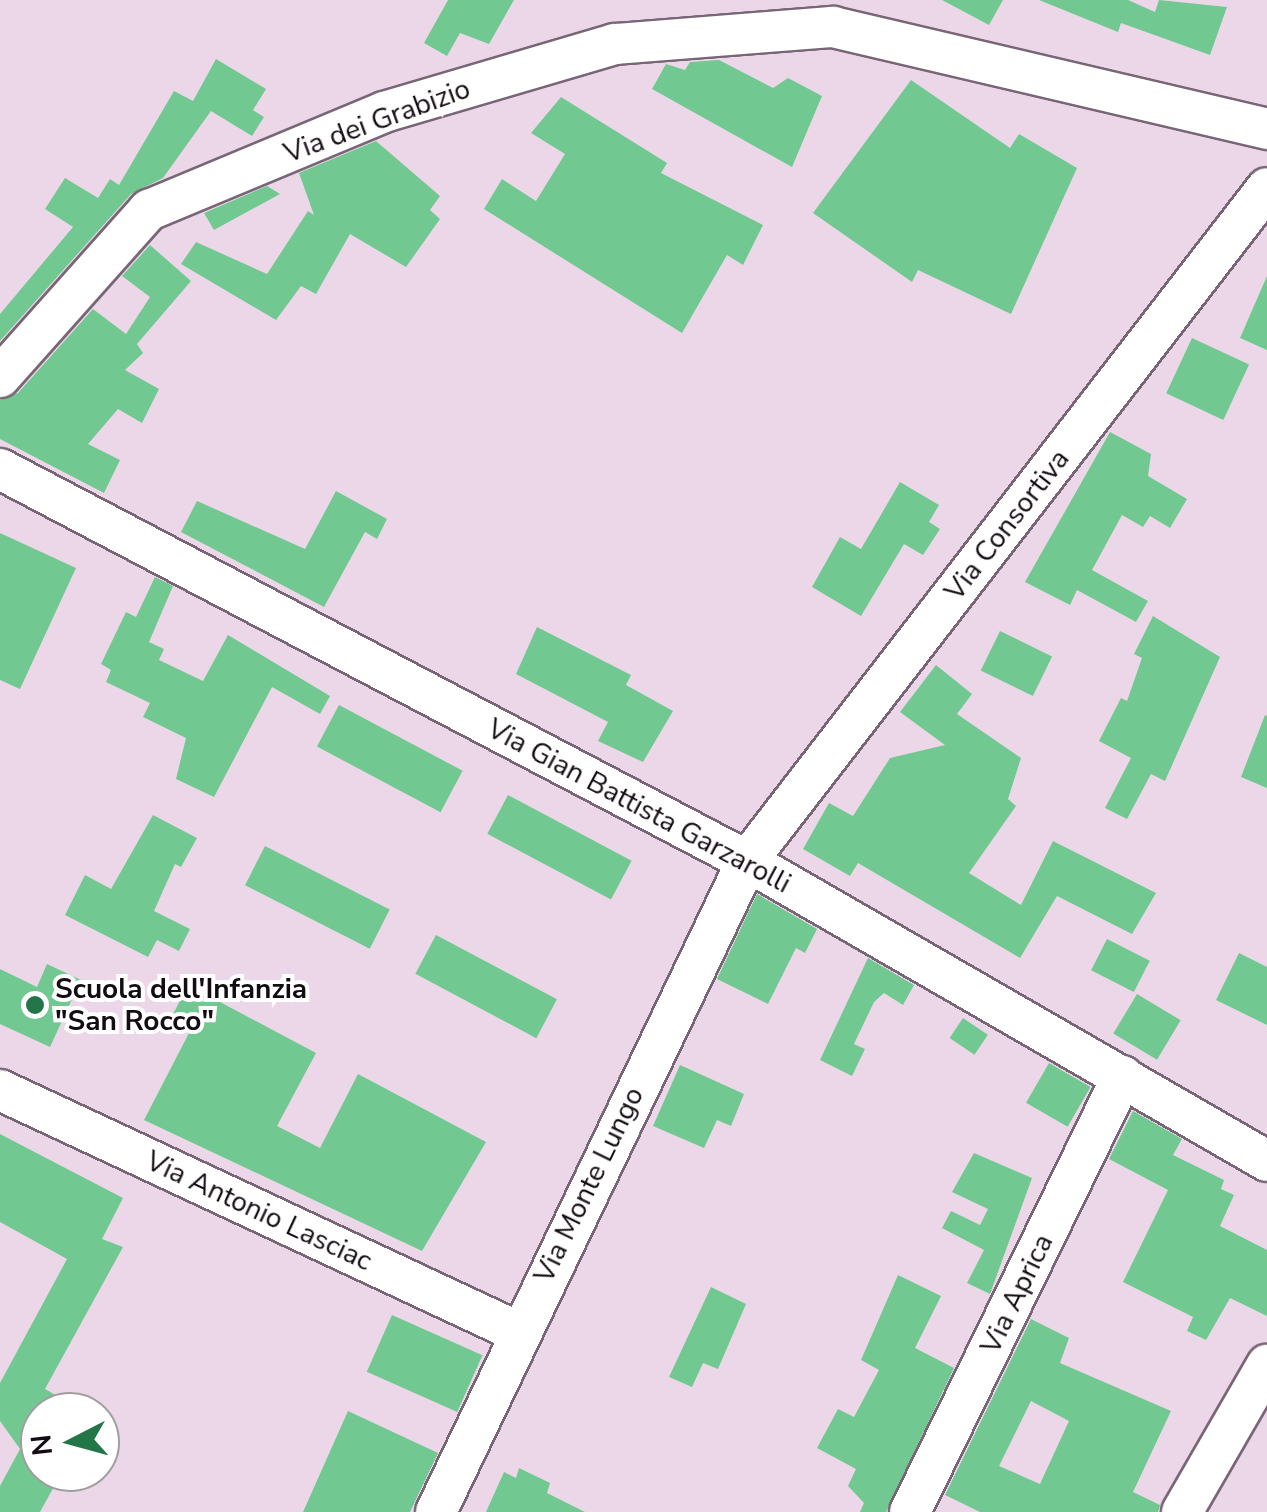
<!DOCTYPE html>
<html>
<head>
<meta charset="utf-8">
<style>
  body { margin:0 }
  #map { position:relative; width:1267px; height:1512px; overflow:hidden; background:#ecd7e9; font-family:"Nunito Sans",sans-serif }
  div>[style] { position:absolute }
  .building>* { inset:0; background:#71c991; transform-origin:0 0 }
  .roads { filter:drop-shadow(2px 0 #786676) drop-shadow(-2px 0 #786676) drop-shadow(0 2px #786676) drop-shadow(0 -2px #786676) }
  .minor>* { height:40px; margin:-20px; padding:0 20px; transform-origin:20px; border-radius:20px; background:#fff }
  .dots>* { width:28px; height:28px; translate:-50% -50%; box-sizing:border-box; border:5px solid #fff; border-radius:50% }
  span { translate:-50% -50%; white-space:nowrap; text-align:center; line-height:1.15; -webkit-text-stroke:8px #fff; paint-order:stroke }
  .street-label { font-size:28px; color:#130c12 }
  .poi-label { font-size:28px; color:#130c12; font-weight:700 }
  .left { translate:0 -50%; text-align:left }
  .north { position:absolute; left:20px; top:1392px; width:100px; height:100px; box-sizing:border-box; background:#fff; border:2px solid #a19ea0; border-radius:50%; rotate:264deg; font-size:28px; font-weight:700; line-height:40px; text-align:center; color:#130c12 }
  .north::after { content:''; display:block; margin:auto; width:35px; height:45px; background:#237648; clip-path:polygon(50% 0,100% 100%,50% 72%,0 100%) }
</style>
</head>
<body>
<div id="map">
  <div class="building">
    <div style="clip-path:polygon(448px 0,514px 0,489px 44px,460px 33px,447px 56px,424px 43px)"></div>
    <div style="clip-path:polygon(942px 0,1003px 0,989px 25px)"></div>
    <div style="clip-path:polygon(1039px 0,1128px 0,1155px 12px,1159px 0,1227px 7px,1210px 55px,1121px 23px,1118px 32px)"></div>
    <div style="clip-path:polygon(216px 59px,266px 89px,253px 110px,264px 117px,252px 136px,211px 111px,163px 178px,131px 194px,0 341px,0 314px,73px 227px,45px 209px,65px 178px,98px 198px,110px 179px,119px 185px,174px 91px,193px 101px)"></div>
    <div style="clip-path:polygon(719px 60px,773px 88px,788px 78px,822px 96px,792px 167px,652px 89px,666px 64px,685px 70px,690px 62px)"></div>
    <div style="clip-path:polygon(911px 80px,1010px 148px,1019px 134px,1077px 168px,1011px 314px,918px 270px,912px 282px,813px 213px)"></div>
    <div style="clip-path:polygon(561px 97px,667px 163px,661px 173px,763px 225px,743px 265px,727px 255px,682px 333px,484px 209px,502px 179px,536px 201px,565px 154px,531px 133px)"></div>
    <div style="clip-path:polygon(376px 141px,440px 196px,430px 210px,440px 219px,406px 267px,350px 234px,316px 294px,301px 286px,276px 320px,181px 264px,196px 242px,267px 274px,308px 211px,314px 215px,299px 173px)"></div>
    <div style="clip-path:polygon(267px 186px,280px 194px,214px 230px,204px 213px)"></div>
    <div style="clip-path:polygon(150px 245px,191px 281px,137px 344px,143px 353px,125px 370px,159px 389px,142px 423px,118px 409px,88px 444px,120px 460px,104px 493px,0 439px,0 400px,18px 393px,93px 309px,126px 334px,150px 297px,122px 276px)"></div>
    <div style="clip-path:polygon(1267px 276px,1267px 350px,1240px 338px)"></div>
    <div style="left:1192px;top:338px;width:63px;height:61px;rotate:25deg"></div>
    <div style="clip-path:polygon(1110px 432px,1151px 454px,1148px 476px,1187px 499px,1170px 528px,1150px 516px,1143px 527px,1122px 515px,1092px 570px,1148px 601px,1136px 622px,1077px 590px,1070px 605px,1025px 582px)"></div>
    <div style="clip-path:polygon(900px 482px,939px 505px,929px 522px,940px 529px,923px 555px,904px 544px,861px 616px,812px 587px,840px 537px,861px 549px)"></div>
    <div style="clip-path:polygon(336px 491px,387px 519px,377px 539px,365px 532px,324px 607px,181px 532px,197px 501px,305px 549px)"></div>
    <div style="clip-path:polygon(0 533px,76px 568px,20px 689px,0 680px)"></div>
    <div style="clip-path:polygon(155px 577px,173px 586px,149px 642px,164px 649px,159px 660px,203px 681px,228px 635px,330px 696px,320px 714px,272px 687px,214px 797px,176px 779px,186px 738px,143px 717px,150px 703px,106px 682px,111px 670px,101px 664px,126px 612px,136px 617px)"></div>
    <div style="clip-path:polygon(1153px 616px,1220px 657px,1165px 781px,1151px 774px,1127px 819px,1105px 808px,1131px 758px,1099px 741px,1121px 698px,1127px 701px,1142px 658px,1134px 654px)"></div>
    <div style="clip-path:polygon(537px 627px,631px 675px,626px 685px,673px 711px,643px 762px,598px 741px,608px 722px,516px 674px)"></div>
    <div style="left:1000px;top:631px;width:58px;height:44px;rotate:26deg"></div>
    <div style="clip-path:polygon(936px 665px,972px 694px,957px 714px,1021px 758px,1008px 799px,1016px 806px,969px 873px,1021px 905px,1053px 841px,1156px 893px,1132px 934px,1057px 896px,1020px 958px,858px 863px,850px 876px,803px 849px,829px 803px,853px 816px,890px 758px,945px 745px,900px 712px)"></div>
    <div style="left:339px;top:705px;width:140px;height:47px;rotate:28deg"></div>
    <div style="clip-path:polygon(1265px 715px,1267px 716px,1267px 788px,1241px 777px)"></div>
    <div style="left:508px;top:795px;width:140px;height:44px;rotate:28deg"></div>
    <div style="clip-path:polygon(153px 815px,197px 838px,181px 867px,175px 864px,154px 911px,190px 929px,179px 951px,157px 940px,148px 957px,65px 915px,85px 875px,111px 889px)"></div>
    <div style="left:265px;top:846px;width:140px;height:44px;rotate:27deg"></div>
    <div style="clip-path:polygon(757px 894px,817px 929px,805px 953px,796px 948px,768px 1004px,717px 979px)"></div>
    <div style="left:436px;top:935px;width:137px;height:44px;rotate:28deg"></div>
    <div style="left:1107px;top:939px;width:48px;height:35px;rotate:27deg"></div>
    <div style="clip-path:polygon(1239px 953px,1267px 967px,1267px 1025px,1216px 1000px)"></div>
    <div style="clip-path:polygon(868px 958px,914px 985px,903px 1005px,884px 993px,874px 1002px,854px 1044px,865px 1049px,852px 1076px,820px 1060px)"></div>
    <div style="clip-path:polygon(47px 964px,81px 980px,50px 1047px,0 1024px,0 969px,37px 987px)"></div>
    <div style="clip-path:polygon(188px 985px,316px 1053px,277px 1126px,320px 1148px,358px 1074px,486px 1142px,422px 1251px,144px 1120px,189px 1033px,169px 1022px)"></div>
    <div style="left:1137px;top:994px;width:51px;height:46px;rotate:31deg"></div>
    <div style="left:963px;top:1018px;width:30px;height:24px;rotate:34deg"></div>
    <div style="left:1049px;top:1063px;width:48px;height:46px;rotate:30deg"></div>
    <div style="clip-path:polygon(680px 1065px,744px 1094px,731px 1126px,717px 1120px,704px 1148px,653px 1126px)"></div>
    <div style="clip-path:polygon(1133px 1111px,1182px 1139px,1173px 1155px,1224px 1180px,1221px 1189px,1234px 1195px,1220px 1226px,1267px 1250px,1267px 1316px,1230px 1298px,1206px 1340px,1187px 1331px,1193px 1317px,1123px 1282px,1168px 1190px,1109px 1159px)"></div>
    <div style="clip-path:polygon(0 1134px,123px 1198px,102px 1239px,123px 1247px,45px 1389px,85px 1412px,40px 1412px,40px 1472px,62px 1472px,40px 1512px,0 1512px,0 1486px,20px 1449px,0 1421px,0 1383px,67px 1259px,0 1222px)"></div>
    <div style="clip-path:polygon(974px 1153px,1032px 1178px,990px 1294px,967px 1283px,984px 1250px,942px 1228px,951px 1211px,980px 1225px,988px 1209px,952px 1192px)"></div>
    <div style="clip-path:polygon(898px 1275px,941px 1296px,915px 1348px,954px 1368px,886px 1512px,860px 1512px,864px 1503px,848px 1486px,856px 1469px,817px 1448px,838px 1409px,854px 1417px,879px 1370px,861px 1360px)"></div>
    <div style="clip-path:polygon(711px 1287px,746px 1304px,718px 1369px,703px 1363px,692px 1387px,669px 1377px)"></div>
    <div style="left:392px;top:1315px;width:99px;height:62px;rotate:24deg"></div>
    <div style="clip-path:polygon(evenodd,1031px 1319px,1069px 1338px,1060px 1363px,1171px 1411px,1133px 1492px,1160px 1505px,1158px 1512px,980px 1512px,945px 1495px,1031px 1319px,1031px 1401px,1069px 1421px,1040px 1484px,999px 1466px,1031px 1401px)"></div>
    <div style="clip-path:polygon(348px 1411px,438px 1453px,410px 1512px,303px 1512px)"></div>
    <div style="clip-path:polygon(519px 1468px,550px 1483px,547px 1493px,585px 1512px,486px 1512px,504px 1472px,516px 1478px)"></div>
  </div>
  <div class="roads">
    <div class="minor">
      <div style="left:0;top:377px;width:224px;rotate:-48.3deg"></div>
      <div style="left:149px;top:210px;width:255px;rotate:-22.6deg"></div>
      <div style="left:384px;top:112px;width:241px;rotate:-16.4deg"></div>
      <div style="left:615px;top:44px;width:219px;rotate:-4.5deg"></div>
      <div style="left:833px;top:27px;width:446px;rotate:13.2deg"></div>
      <div style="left:0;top:469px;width:844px;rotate:27.69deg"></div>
      <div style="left:747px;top:861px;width:600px;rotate:29.98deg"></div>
      <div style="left:0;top:1090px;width:572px;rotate:25.04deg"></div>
      <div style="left:436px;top:1512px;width:721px;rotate:-64.46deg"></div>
      <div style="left:747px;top:861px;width:850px;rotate:-52.31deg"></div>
      <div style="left:910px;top:1512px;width:485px;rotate:-64deg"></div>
      <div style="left:1182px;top:1512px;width:170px;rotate:-60deg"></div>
    </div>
  </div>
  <div class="dots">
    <div style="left:35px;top:1005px;background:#237648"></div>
  </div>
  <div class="street-label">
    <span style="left:377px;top:121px;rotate:-20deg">Via dei Grabizio</span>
    <span style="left:1007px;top:525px;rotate:-52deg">Via Consortiva</span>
    <span style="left:639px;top:806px;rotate:28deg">Via Gian Battista Garzarolli</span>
    <span style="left:589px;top:1185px;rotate:-64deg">Via Monte Lungo</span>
    <span style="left:259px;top:1211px;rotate:25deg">Via Antonio Lasciac</span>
    <span style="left:1017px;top:1294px;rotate:-64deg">Via Aprica</span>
  </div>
  <div class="poi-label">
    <span class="left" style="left:55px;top:1005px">Scuola dell'Infanzia<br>"San Rocco"</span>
  </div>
  <div class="north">N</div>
</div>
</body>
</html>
